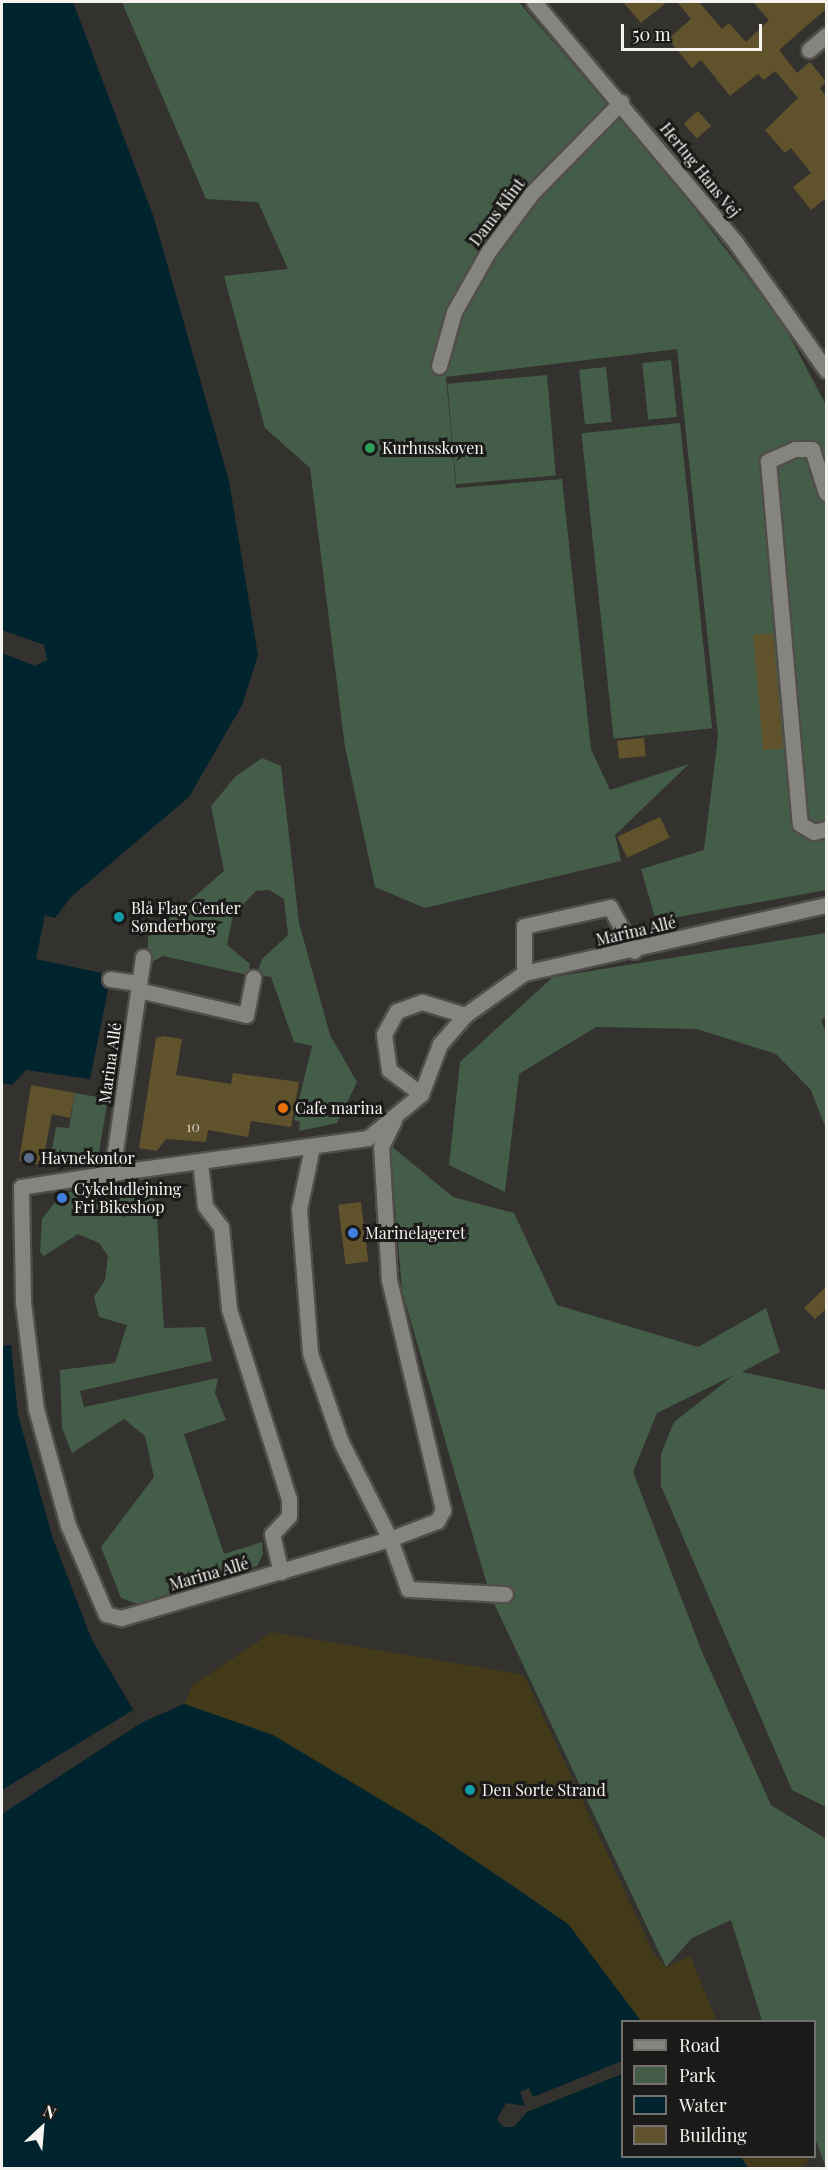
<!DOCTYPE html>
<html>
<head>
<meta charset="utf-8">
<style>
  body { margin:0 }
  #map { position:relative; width:828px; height:2170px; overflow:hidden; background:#34322e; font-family:"Playfair Display",serif }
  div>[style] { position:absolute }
  .green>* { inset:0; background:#445d49; transform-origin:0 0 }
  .sand>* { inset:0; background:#423a19 }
  .water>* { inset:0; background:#00242e }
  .pier>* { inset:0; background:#34322e }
  .building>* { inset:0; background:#60532c; transform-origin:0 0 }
  .roads { filter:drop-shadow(2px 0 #504e4a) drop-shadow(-2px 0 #504e4a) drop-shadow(0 2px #504e4a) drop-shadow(0 -2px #504e4a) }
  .minor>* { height:15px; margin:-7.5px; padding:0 7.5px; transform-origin:7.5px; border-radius:7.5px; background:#85847e }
  .dots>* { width:16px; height:16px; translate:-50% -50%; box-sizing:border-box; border:3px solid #1b1a18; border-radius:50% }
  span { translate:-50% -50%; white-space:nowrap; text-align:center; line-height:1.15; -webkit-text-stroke:6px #1b1a18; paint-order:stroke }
  .number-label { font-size:14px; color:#cfcbbf }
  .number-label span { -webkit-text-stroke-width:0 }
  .street-label { font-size:16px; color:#f4f3f0 }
  .poi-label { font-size:16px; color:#f4f3f0 }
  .left { translate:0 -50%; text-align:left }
  .frame { position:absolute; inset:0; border:3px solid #f4f3f0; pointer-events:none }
  .legend { position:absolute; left:621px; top:2020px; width:195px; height:138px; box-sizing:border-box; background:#1b1a18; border:2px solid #72716e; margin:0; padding:8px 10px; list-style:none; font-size:18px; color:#f4f3f0 }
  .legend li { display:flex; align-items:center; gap:12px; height:30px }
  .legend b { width:30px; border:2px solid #72716e }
  .north { position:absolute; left:12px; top:2098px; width:60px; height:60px; -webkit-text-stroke:4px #1b1a18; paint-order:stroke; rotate:26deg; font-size:16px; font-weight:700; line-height:24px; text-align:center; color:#f4f3f0 }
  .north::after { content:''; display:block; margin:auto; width:21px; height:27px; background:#f4f3f0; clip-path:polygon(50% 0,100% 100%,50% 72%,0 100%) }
  .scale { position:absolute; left:621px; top:24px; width:141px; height:27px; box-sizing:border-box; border:3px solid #f4f3f0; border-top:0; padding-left:8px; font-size:18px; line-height:21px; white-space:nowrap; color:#f4f3f0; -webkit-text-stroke:4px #1b1a18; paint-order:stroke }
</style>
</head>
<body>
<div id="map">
  <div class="green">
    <div style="clip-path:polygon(122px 2px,519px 2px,665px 171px,782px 322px,826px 405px,826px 890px,656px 921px,641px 869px,704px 850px,718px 736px,677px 349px,446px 377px,456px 488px,562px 479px,591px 749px,610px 790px,689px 764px,615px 835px,621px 861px,425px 908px,375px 887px,345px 747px,310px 468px,265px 428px,224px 276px,288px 269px,258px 202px,206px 199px)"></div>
    <div style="left:671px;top:360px;width:57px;height:29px;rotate:84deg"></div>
    <div style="left:606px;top:367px;width:55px;height:27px;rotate:84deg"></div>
    <div style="left:547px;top:375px;width:101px;height:100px;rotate:85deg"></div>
    <div style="left:680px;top:423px;width:307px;height:99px;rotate:84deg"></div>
    <div style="clip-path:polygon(262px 758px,281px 766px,299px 923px,330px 1035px,357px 1082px,337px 1123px,299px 1131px,300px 1122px,294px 1120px,312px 1046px,294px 1042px,271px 977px,257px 975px,262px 959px,288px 935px,284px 899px,269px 890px,256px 891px,233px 915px,227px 945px,250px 964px,248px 975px,163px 956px,148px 964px,148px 937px,224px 871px,211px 806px,235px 777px)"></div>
    <div style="clip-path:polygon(826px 933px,826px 1017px,821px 1020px,826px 1033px,826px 1129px,811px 1090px,776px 1054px,697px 1029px,596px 1027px,519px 1074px,505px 1192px,449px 1165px,460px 1062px,553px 977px)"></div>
    <div style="clip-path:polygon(75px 1093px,108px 1099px,98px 1158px,49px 1165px,56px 1127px,69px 1128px)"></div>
    <div style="clip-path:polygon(390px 1145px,453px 1197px,514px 1213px,557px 1305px,698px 1347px,766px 1308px,780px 1352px,742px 1372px,826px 1390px,826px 1807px,792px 1790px,661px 1486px,661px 1454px,674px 1422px,734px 1375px,657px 1413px,633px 1472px,702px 1652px,771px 1805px,826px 1839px,826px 2168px,815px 2138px,814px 2022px,762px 2021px,731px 1920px,692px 1938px,666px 1967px,490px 1595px,402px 1291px)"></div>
    <div style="clip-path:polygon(148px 1189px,156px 1202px,164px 1328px,205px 1327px,212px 1361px,80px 1391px,84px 1407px,218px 1378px,215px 1393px,226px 1420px,184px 1434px,224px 1554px,262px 1542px,263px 1554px,257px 1566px,137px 1604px,121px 1598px,101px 1547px,154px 1477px,145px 1436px,124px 1419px,72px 1453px,62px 1428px,60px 1370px,115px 1363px,127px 1325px,99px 1317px,94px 1297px,105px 1280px,108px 1256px,99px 1243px,78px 1234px,44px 1256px,40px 1252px,42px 1219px,63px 1192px)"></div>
  </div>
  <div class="sand">
    <div style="clip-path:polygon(272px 1632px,524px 1675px,653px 1952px,666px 1967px,690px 1956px,717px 2021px,641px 2021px,569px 1925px,498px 1875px,273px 1735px,184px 1704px,193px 1685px)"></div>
    <div style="clip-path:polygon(741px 2157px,811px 2157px,803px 2168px,748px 2168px)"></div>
  </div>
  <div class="water">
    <div style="clip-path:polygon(2px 2px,73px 2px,154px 218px,229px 481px,258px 655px,242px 705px,189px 797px,71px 897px,55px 918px,45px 915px,36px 959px,111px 975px,90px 1079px,26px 1070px,12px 1085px,2px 1083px)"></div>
    <div style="clip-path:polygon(11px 1345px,18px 1415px,53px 1539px,92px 1640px,141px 1723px,184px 1704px,273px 1735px,426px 1827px,568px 1924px,641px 2021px,622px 2022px,622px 2156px,741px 2157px,748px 2168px,2px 2168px,2px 1346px)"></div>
  </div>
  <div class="pier">
    <div style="clip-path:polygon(2px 630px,44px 645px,47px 660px,35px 666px,2px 653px)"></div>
    <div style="clip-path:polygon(133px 1710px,141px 1723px,2px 1814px,2px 1790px)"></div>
    <div style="clip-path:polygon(622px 2061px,622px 2074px,527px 2112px,514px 2127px,503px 2127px,497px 2119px,506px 2103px,525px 2106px,520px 2092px,529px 2088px,533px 2097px)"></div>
  </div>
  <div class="building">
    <div style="clip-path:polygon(623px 2px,667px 2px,641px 23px)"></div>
    <div style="clip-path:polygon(677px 2px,699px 2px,722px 29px,729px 23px,746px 42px,769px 20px,753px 2px,826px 2px,826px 9px,779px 50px,797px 73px,810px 62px,826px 82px,820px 88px,826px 96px,826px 198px,811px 210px,793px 187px,811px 173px,791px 148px,785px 153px,765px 130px,798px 98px,775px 71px,764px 80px,758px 74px,730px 96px,701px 60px,692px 68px,668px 39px,691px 19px)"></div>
    <div style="left:698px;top:111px;width:20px;height:19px;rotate:49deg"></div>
    <div style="left:773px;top:633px;width:116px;height:20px;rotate:85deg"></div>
    <div style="left:644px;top:738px;width:18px;height:27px;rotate:84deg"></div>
    <div style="left:660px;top:817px;width:23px;height:47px;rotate:65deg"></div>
    <div style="clip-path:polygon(163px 1036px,182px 1039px,176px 1075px,231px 1084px,233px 1073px,299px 1082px,291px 1127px,251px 1121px,248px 1137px,208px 1130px,206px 1142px,166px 1139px,157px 1151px,139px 1148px,156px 1038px)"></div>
    <div style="clip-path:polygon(31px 1085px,75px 1093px,70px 1118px,52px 1114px,42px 1165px,19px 1161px)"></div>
    <div style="left:361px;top:1202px;width:60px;height:23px;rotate:83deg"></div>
    <div style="clip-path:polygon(826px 1287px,826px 1309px,815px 1319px,804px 1308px)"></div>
  </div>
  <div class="roads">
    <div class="minor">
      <div style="left:534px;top:2px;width:314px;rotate:50deg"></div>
      <div style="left:736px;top:243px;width:156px;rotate:54.7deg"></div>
      <div style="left:809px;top:50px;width:23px;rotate:-41deg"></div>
      <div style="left:439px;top:366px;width:56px;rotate:-74.5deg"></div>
      <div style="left:454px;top:312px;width:69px;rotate:-60.5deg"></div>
      <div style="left:488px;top:252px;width:72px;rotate:-53.4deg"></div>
      <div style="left:531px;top:194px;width:129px;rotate:-45.6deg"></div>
      <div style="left:826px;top:493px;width:46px;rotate:-107.7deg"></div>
      <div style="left:812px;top:449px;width:17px;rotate:180deg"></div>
      <div style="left:795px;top:449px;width:30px;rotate:156deg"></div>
      <div style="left:768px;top:461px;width:364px;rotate:85deg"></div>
      <div style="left:800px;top:824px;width:16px;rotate:30deg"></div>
      <div style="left:814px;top:832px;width:12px;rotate:-14deg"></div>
      <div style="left:143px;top:957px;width:218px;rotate:98.2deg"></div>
      <div style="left:112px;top:1173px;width:92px;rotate:171.3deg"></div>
      <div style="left:21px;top:1187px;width:115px;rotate:89deg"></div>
      <div style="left:23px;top:1302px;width:108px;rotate:83.1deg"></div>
      <div style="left:36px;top:1409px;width:120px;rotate:74.6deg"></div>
      <div style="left:68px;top:1525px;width:97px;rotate:66.9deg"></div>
      <div style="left:106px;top:1614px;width:16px;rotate:15deg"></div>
      <div style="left:121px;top:1618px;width:280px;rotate:-16.4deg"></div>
      <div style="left:390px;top:1539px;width:50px;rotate:-21deg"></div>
      <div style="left:437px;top:1521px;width:13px;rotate:-61deg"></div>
      <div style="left:443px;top:1510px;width:236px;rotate:-103.2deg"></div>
      <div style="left:389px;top:1280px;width:133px;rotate:-93.4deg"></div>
      <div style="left:381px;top:1147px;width:30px;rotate:-64deg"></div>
      <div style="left:524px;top:973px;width:47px;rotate:-90deg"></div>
      <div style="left:524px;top:926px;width:88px;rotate:-12.5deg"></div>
      <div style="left:610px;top:907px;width:50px;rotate:61.4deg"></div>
      <div style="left:110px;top:979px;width:29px;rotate:8deg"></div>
      <div style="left:138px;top:990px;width:111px;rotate:13deg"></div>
      <div style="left:246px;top:1015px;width:38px;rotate:-79deg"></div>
      <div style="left:421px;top:1094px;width:40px;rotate:-143deg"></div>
      <div style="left:389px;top:1070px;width:36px;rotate:-98deg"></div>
      <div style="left:384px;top:1034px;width:26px;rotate:-61deg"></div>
      <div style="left:397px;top:1011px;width:27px;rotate:-20deg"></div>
      <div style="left:422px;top:1002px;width:45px;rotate:16.8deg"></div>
      <div style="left:312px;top:1147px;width:63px;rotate:101.8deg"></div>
      <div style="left:299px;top:1209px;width:144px;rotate:85.6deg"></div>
      <div style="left:310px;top:1353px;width:94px;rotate:70.8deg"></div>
      <div style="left:341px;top:1442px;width:109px;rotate:63.2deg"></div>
      <div style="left:390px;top:1539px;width:53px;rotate:70.2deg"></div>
      <div style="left:408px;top:1589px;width:97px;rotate:3deg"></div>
      <div style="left:200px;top:1162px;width:44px;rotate:83.5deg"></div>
      <div style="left:205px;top:1206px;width:26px;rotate:53deg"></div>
      <div style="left:221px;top:1227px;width:82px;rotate:84.4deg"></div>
      <div style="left:229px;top:1309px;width:199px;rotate:72.5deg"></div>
      <div style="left:289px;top:1499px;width:17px;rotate:90deg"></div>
      <div style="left:289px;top:1516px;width:25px;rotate:133deg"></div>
      <div style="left:272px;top:1534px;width:39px;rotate:77deg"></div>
      <div style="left:112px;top:1173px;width:258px;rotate:-7.8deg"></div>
      <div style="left:368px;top:1138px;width:69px;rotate:-39.7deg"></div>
      <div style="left:421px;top:1094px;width:53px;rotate:-69.2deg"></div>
      <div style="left:440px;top:1044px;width:38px;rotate:-49deg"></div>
      <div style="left:465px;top:1015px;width:72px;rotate:-35.4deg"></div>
      <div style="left:524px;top:973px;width:310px;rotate:-12.7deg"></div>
    </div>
  </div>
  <div class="dots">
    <div style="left:370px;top:448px;background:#2e9e5b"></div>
    <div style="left:119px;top:917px;background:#0f9aa8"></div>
    <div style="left:283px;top:1108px;background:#e8710a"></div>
    <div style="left:29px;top:1158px;background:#5c6f8a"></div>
    <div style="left:62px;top:1198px;background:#3f7fe0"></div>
    <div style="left:353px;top:1233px;background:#3f7fe0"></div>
    <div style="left:470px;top:1790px;background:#0f9aa8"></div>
  </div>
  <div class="number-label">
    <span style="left:193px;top:1127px">10</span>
  </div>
  <div class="street-label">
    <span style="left:700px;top:170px;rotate:51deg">Hertug Hans Vej</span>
    <span style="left:497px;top:212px;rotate:-53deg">Dams Klint</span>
    <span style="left:636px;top:931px;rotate:-13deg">Marina Allé</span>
    <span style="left:110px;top:1063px;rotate:-82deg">Marina Allé</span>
    <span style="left:209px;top:1574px;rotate:-16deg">Marina Allé</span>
  </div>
  <div class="poi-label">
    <span class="left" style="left:382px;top:448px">Kurhusskoven</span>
    <span class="left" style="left:131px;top:917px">Blå Flag Center<br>Sønderborg</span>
    <span class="left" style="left:295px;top:1108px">Cafe marina</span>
    <span class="left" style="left:41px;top:1158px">Havnekontor</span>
    <span class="left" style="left:74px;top:1198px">Cykeludlejning<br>Fri Bikeshop</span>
    <span class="left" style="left:365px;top:1233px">Marinelageret</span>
    <span class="left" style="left:482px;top:1790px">Den Sorte Strand</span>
  </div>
  <div class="frame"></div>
  <ul class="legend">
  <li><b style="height:8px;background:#85847e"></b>Road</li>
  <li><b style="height:16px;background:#445d49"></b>Park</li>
  <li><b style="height:16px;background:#00242e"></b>Water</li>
  <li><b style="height:16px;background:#60532c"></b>Building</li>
  </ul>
  <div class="north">N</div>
  <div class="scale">50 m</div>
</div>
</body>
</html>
